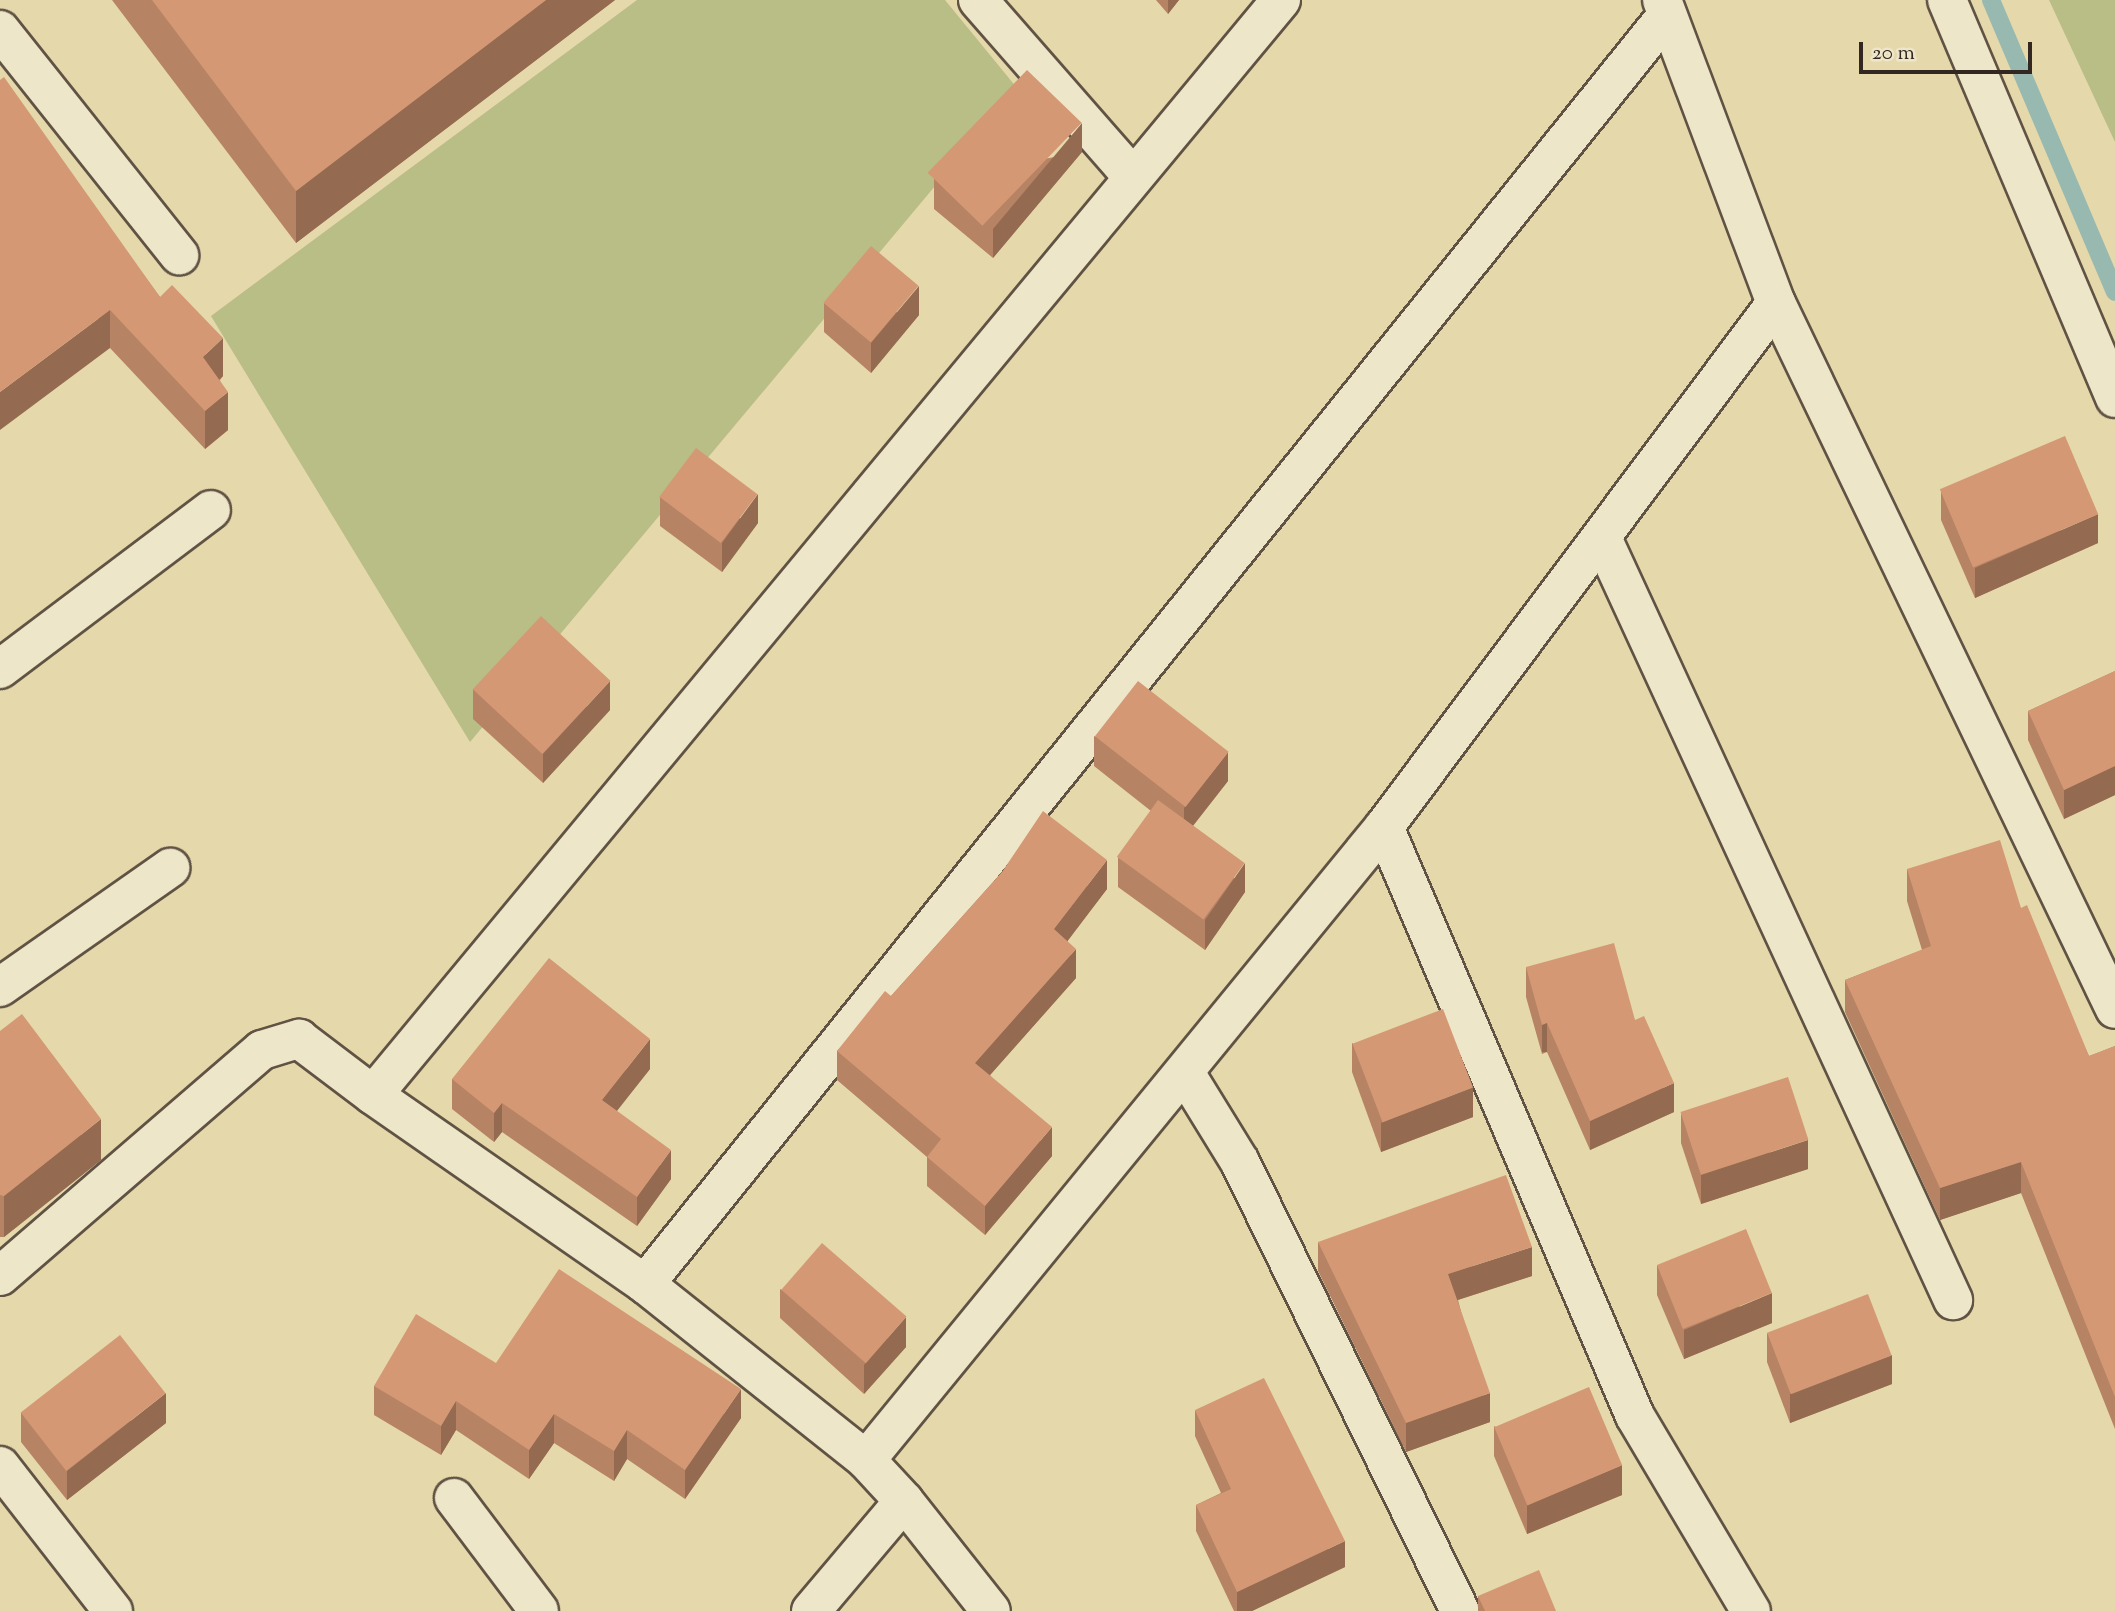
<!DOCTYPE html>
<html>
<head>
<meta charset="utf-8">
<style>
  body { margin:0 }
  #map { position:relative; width:2115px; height:1611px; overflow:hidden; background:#e5d8ab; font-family:"Sorts Mill Goudy",serif }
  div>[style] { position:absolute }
  .green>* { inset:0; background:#b9bd86 }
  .stream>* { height:18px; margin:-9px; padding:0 9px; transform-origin:9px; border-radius:9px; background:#97b9b0 }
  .roads { filter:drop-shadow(2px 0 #605344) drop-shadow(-2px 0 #605344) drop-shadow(0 2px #605344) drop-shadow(0 -2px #605344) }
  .street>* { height:38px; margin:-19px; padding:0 19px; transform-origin:19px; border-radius:19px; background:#eee6c8 }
  .wall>* { inset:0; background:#b68364 }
  .shaded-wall>* { inset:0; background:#946a51; transform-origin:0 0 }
  .building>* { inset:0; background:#d49874; transform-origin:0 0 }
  span { translate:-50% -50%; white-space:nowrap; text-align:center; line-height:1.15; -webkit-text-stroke:5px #eee6c8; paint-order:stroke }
  .scale { position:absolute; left:1859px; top:42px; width:173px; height:32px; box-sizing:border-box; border:4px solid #332722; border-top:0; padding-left:9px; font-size:21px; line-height:24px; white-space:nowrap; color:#332722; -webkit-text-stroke:5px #eee6c8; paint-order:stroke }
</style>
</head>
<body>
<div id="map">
  <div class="green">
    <div style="clip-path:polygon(637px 0,945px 0,1017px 88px,470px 742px,211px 316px)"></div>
    <div style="clip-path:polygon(2049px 0,2115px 0,2115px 142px)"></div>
  </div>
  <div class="stream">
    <div style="left:1991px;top:0;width:317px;rotate:67deg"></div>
  </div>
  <div class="roads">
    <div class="street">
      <div style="left:978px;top:0;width:234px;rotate:48.8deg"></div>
      <div style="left:1281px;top:0;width:1422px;rotate:129.67deg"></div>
      <div style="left:373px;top:1095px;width:331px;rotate:34.8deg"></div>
      <div style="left:645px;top:1284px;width:283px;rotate:38.5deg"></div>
      <div style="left:866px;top:1460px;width:818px;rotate:-50.71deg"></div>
      <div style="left:1384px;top:827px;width:654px;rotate:-53.2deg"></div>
      <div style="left:1662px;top:0;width:324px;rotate:69.4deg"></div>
      <div style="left:1776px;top:303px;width:783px;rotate:64.35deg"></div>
      <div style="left:1947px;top:0;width:432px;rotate:67.1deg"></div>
      <div style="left:0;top:30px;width:288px;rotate:51.5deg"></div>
      <div style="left:1603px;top:540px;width:837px;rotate:65.27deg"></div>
      <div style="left:0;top:669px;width:264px;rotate:-37deg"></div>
      <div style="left:1384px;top:827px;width:640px;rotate:66.92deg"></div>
      <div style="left:1635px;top:1416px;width:227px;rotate:59.3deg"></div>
      <div style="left:0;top:987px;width:208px;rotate:-35deg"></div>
      <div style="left:1187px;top:1076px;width:101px;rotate:58.4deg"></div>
      <div style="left:1240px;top:1162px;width:500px;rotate:63.9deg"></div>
      <div style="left:0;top:1276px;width:346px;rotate:-40.8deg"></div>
      <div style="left:262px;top:1050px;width:39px;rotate:-17deg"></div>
      <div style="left:299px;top:1039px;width:93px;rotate:37.1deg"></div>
      <div style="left:645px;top:1284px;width:1629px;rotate:-51.15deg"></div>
      <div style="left:0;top:1466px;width:184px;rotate:52.1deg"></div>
      <div style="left:454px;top:1498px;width:141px;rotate:53deg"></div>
      <div style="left:904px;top:1501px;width:140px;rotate:51.7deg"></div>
      <div style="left:811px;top:1611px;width:144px;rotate:-49.8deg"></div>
      <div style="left:904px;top:1501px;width:56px;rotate:-132.8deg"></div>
    </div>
  </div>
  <div class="wall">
    <div style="clip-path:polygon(112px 0,615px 0,296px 243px)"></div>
    <div style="clip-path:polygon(1156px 0,1179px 0,1168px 14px)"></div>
    <div style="clip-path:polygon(0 80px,160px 297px,223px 376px,220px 380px,228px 430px,205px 449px,110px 348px)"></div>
    <div style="clip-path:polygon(1082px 152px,993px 258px,934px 209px,934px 179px)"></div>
    <div style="clip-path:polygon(824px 303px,919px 315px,871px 373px,824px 332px)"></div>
    <div style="clip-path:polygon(1941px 491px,2098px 543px,1975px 598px,1941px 520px)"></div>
    <div style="clip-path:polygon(660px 497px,758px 523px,722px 572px,660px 526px)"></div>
    <div style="clip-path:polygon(2115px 671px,2115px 795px,2064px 819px,2028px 740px,2028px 711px)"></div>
    <div style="clip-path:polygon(473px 689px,610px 710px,543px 783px,473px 719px)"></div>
    <div style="clip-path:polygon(1094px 736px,1228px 781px,1193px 826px,1245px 892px,1205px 950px,1118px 887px,1118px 858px,1151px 811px,1094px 766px)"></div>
    <div style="clip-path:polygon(1907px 869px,2021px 908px,2089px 1056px,2115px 1046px,2115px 1429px,2021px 1193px,1940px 1220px,1845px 1012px,1845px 980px,1922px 950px,1907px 901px)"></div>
    <div style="clip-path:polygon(1002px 872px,1107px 889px,1067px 941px,1076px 978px,990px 1075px,1052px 1156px,985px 1235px,927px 1186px,927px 1157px,837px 1080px,837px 1051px,891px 996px)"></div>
    <div style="clip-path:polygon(1526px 967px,1635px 1020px,1674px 1112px,1590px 1150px,1547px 1052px,1542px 1054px,1526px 997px)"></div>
    <div style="clip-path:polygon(0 1031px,101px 1160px,4px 1237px,0 1237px)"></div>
    <div style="clip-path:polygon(1352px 1043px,1473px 1117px,1381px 1152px,1352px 1072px)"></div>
    <div style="clip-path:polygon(650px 1069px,616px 1111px,671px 1179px,637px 1226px,502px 1132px,494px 1142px,452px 1109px,452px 1079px)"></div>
    <div style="clip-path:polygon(1681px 1114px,1808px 1169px,1701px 1204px,1681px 1143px)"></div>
    <div style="clip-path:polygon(1318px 1242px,1532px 1276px,1458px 1300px,1490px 1422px,1406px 1452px,1318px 1271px)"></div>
    <div style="clip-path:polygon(1657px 1265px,1772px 1323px,1684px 1359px,1657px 1295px)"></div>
    <div style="clip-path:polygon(780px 1289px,906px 1347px,864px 1394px,780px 1318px)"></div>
    <div style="clip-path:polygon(1767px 1333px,1892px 1384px,1790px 1423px,1767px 1362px)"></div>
    <div style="clip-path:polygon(496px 1363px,741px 1418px,685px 1499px,627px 1459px,614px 1481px,554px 1443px,529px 1479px,456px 1430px,441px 1455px,374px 1415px,374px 1386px)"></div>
    <div style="clip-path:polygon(1195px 1410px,1345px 1567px,1252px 1611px,1234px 1611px,1196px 1531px,1196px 1505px,1221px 1493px,1195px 1436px)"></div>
    <div style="clip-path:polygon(21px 1413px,166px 1423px,67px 1500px,21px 1442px)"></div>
    <div style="clip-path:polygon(1494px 1426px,1622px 1495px,1527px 1534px,1494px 1456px)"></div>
    <div style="clip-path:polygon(1478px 1596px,1556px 1611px,1478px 1611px)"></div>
  </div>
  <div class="shaded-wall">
    <div style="clip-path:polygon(546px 0,615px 0,296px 243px,296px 191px)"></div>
    <div style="clip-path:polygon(1168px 0,1179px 0,1168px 14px)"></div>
    <div style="clip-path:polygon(1082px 123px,1082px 152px,993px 258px,993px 229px)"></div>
    <div style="clip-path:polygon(919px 286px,919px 315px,871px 373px,871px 343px)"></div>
    <div style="clip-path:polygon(110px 310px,110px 348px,0 430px,0 392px)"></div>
    <div style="clip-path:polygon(223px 338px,223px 376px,203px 395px,203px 357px)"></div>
    <div style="clip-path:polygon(228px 392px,228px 430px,205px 449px,205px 411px)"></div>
    <div style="clip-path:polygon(758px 494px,758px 523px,722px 572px,722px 543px)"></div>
    <div style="clip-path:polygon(2098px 514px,2098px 543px,1975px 598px,1975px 568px)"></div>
    <div style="clip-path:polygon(610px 681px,610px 710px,543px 783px,543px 754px)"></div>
    <div style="clip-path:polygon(1228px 752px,1228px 781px,1184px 837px,1184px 808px)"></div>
    <div style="clip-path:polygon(2115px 766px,2115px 795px,2064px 819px,2064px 790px)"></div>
    <div style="clip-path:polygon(1107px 860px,1107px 889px,1054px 959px,1054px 929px)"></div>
    <div style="clip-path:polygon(1245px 863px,1245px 892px,1205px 950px,1205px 920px)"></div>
    <div style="clip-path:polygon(1076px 949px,1076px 978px,975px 1092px,975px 1063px)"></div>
    <div style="left:1547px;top:1023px;width:29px;height:5px;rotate:90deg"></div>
    <div style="clip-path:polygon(650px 1039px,650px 1069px,602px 1130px,602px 1100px)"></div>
    <div style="clip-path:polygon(1674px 1083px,1674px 1112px,1590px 1150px,1590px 1121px)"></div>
    <div style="clip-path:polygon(1473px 1087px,1473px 1117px,1381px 1152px,1381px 1123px)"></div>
    <div style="clip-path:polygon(502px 1103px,502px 1132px,494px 1142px,494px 1113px)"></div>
    <div style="clip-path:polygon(101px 1119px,101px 1160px,4px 1237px,4px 1196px)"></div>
    <div style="clip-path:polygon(1052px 1127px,1052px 1156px,985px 1235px,985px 1206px)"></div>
    <div style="clip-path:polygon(1808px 1140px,1808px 1169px,1701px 1204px,1701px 1175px)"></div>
    <div style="clip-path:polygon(671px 1150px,671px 1179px,637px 1226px,637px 1197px)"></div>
    <div style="clip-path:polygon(2021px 1162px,2021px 1193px,1940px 1220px,1940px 1188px)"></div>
    <div style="clip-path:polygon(1532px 1247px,1532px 1276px,1448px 1303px,1448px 1274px)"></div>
    <div style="clip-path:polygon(1772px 1293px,1772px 1323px,1684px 1359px,1684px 1330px)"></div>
    <div style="clip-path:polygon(906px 1317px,906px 1347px,864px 1394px,864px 1365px)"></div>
    <div style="clip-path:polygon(1892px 1355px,1892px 1384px,1790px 1423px,1790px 1393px)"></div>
    <div style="clip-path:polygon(741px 1389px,741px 1418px,685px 1499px,685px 1470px)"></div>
    <div style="clip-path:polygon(166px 1393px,166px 1423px,67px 1500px,67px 1471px)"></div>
    <div style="clip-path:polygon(1490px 1393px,1490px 1422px,1406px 1452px,1406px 1423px)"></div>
    <div style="clip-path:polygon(456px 1401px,456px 1430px,441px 1455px,441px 1426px)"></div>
    <div style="clip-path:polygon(554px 1414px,554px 1443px,529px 1479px,529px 1450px)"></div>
    <div style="clip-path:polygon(627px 1430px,627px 1459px,614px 1481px,614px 1451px)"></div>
    <div style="clip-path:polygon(1622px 1465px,1622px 1495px,1527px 1534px,1527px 1505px)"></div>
    <div style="clip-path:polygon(1345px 1541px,1345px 1567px,1252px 1611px,1237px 1611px,1237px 1592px)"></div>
  </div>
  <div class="building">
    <div style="clip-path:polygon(152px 0,546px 0,296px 191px)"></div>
    <div style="left:1027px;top:70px;width:76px;height:143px;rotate:44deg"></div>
    <div style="clip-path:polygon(4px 77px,160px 297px,172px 285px,223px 338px,203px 357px,228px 392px,205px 411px,110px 310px,0 392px,0 80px)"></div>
    <div style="left:871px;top:246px;width:62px;height:74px;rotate:40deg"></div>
    <div style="left:2065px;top:436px;width:85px;height:136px;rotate:67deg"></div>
    <div style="left:696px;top:448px;width:77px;height:61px;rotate:37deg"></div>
    <div style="left:541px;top:616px;width:95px;height:100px;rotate:43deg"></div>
    <div style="clip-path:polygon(2115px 671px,2115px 766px,2064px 790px,2028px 711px)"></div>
    <div style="left:1138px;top:681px;width:115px;height:70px;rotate:38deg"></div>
    <div style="left:1158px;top:800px;width:107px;height:70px;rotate:36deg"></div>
    <div style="clip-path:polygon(1043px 811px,1107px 860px,1054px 929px,1076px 949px,975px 1063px,1052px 1127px,985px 1206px,927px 1157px,941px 1139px,837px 1051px,885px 991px,891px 996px,1002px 872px)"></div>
    <div style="clip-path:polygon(2000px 840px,2021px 908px,2027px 905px,2089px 1056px,2115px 1046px,2115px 1397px,2021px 1162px,1940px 1188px,1845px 980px,1931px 946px,1907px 869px)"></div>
    <div style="clip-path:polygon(1614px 943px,1635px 1020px,1644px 1016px,1674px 1083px,1590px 1121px,1547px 1023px,1542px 1025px,1526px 967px)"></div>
    <div style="clip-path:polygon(549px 958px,650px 1039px,602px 1100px,671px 1150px,637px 1197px,502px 1103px,494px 1113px,452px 1079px)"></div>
    <div style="left:1443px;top:1009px;width:84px;height:97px;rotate:69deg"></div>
    <div style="clip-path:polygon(22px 1014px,101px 1119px,4px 1196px,0 1195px,0 1031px)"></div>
    <div style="left:1788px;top:1077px;width:66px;height:113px;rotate:72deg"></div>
    <div style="clip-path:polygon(1506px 1175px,1532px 1247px,1448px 1274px,1490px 1393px,1406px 1423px,1318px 1242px)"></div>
    <div style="left:1746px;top:1229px;width:69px;height:96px;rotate:68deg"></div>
    <div style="left:822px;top:1243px;width:112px;height:62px;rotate:41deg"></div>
    <div style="clip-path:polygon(559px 1269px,741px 1389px,685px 1470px,627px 1430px,614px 1451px,554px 1414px,529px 1450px,456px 1401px,441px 1426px,374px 1386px,416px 1314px,496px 1363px)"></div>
    <div style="left:1868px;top:1294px;width:66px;height:108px;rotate:69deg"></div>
    <div style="left:120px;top:1335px;width:74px;height:126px;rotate:52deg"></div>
    <div style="clip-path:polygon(1264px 1378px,1345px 1541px,1237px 1592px,1196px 1505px,1231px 1489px,1195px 1410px)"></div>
    <div style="left:1589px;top:1387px;width:85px;height:103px;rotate:67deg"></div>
    <div style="clip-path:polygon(1539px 1570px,1556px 1611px,1485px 1611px,1478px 1596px)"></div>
  </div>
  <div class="scale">20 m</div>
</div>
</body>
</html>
